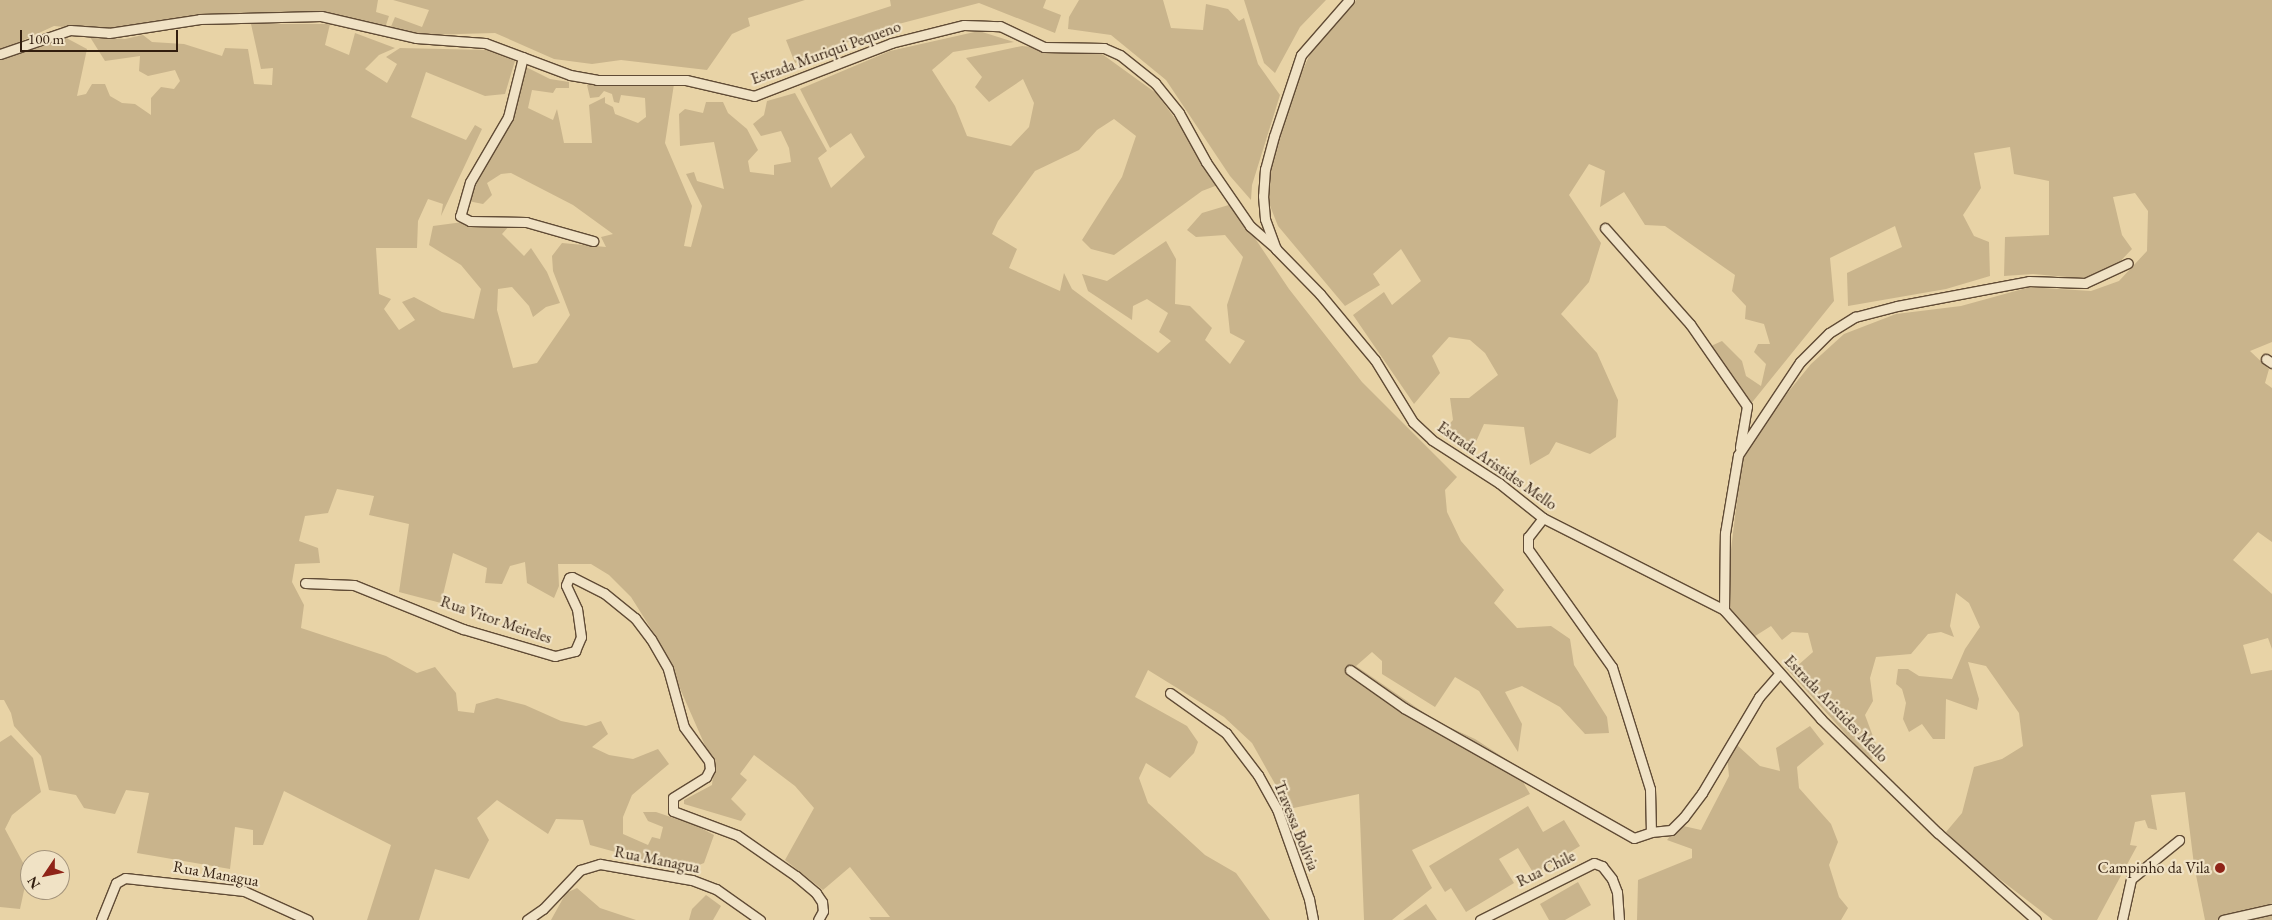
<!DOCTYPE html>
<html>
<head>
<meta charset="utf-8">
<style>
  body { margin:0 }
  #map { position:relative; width:2272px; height:920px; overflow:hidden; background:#e8d3a6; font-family:"EB Garamond",serif }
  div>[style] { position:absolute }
  .green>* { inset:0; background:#c9b48c }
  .roads { filter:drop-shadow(1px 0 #604b35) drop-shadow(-1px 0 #604b35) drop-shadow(0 1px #604b35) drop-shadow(0 -1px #604b35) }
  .minor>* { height:9px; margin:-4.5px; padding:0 4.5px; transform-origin:4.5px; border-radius:4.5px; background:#f0e2c5 }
  .dots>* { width:14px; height:14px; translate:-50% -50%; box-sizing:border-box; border:2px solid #f0e2c5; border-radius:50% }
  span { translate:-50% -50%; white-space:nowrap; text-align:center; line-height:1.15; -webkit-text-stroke:4.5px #f0e2c5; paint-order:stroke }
  .street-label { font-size:16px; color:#321e0f }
  .poi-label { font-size:16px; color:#321e0f }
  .right { translate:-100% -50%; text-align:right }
  .north { position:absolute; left:20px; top:850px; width:50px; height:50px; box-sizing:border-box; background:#f0e2c5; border:1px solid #a4947c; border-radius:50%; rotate:236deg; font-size:14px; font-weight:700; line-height:20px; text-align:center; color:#321e0f }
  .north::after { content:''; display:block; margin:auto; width:18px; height:22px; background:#8f2418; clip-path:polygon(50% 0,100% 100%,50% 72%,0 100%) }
  .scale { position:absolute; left:20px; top:30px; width:158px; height:22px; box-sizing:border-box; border:2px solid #321e0f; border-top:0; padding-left:6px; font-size:15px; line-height:18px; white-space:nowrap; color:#321e0f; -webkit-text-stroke:4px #f0e2c5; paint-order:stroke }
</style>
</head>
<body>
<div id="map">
  <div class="green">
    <div style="clip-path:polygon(0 0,378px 0,376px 12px,389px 16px,383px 34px,330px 15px,190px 18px,127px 33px,54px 26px,0 51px)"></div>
    <div style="clip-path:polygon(393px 0,805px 0,748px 18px,750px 26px,732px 34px,707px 70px,621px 60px,592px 64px,554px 59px,495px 33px,387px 36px,395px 17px,422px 27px,429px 10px)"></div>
    <div style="clip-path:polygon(890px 0,1046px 0,1043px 8px,1061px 15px,1055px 33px,979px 3px,887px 27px,795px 63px,786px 40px,891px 6px)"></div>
    <div style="clip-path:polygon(1079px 0,1163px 0,1171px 28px,1203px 30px,1206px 4px,1228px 9px,1239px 21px,1244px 18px,1258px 64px,1280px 95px,1252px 185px,1251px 200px,1230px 176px,1166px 80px,1111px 35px,1068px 29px,1069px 17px)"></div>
    <div style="clip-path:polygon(1244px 0,1326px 0,1300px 27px,1275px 73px,1264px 63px)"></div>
    <div style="clip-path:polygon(1356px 0,2272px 0,2272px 342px,2250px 351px,2269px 369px,2265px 383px,2272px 388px,2272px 542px,2258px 532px,2233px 560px,2272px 594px,2272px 649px,2268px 638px,2243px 645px,2251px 674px,2272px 670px,2272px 920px,2205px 920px,2194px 865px,2185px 792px,2151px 795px,2157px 830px,2148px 828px,2145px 820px,2135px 822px,2130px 845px,2137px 846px,2097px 920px,2053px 920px,1967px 854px,1946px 832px,1962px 813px,1974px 767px,2002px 759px,2023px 746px,2019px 713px,1986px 666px,1968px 662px,1979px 699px,1977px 710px,1946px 699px,1945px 739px,1933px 739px,1922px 724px,1909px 732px,1903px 719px,1906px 703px,1902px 689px,1896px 684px,1898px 669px,1908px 669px,1919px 676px,1952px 679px,1965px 649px,1980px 627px,1969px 603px,1956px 593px,1950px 626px,1954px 637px,1941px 632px,1928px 634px,1911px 654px,1876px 657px,1870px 678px,1873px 701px,1865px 715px,1877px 747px,1871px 762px,1785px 667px,1796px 667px,1813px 652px,1808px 633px,1792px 632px,1782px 640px,1771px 626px,1752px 638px,1728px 607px,1729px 566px,1742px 459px,1771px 413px,1811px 364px,1844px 334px,1896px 314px,1961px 306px,2030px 287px,2091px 291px,2119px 281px,2147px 251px,2148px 211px,2135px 193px,2113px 197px,2122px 235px,2132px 249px,2111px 271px,2089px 279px,2033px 274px,2004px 276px,2005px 237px,2049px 235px,2049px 181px,2014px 174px,2010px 147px,1974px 153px,1981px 188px,1963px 215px,1974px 236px,1989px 242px,1990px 276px,1946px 289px,1848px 306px,1847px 273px,1902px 247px,1895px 226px,1830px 258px,1834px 301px,1750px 405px,1711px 346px,1722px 341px,1742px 361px,1746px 376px,1761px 386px,1766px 364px,1754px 352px,1758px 344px,1770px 344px,1764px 324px,1745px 319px,1746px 306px,1732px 291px,1735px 275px,1665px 226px,1645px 225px,1624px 192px,1600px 207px,1605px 171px,1589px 164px,1569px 195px,1601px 243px,1589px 282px,1561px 314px,1597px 353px,1618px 400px,1616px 437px,1590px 454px,1556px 442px,1549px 454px,1530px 465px,1524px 427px,1484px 424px,1470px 455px,1441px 433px,1453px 420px,1450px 398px,1469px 398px,1498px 375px,1485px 353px,1470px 340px,1449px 337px,1432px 356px,1440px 373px,1414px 404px,1353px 315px,1384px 292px,1392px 305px,1421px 281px,1401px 249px,1373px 274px,1380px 285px,1345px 306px,1278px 226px,1263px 188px,1289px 101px,1318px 36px,1350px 9px)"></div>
    <div style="clip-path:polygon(251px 24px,330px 24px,325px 45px,349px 55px,355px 33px,395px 48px,379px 55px,365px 69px,387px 83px,397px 64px,386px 57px,400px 48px,486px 50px,515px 61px,505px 94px,485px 96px,426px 72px,411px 117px,466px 140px,475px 125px,482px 129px,441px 216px,443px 204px,428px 199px,418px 221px,417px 248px,376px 248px,379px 294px,391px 299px,384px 309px,399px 330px,415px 320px,402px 302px,414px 297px,442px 312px,474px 319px,481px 289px,461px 265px,429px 245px,433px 226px,478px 220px,511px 224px,502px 234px,524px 256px,531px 248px,547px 272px,560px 303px,546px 307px,533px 317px,529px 306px,512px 287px,498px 289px,497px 310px,513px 368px,537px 363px,570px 315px,553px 271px,552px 256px,562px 243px,606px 247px,601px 237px,613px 234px,573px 205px,511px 173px,501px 174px,487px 183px,492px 195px,483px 204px,468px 201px,507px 123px,522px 65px,550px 79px,569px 82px,569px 88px,556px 88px,553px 93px,532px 90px,528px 108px,553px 120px,557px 109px,564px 143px,592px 143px,589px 105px,605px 97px,605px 103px,613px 107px,615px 114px,638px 123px,646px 117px,645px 98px,621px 95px,619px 103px,614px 102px,612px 94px,604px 91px,599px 97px,590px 98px,587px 85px,643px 81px,674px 84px,665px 143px,692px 206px,684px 246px,691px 247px,702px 206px,686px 174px,694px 172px,697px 181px,724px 189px,714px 142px,680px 146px,679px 114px,685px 109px,703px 113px,706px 102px,723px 102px,728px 113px,747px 129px,758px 150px,748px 161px,750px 172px,774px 175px,774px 165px,791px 162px,789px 148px,781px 131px,761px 136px,753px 124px,764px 115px,767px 101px,795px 93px,827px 151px,818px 158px,831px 188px,865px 157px,851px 133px,830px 148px,800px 89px,890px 51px,979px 31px,1014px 42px,953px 52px,932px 70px,955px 106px,967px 136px,1011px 146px,1029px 127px,1034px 103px,1023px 79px,989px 102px,975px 87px,982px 77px,966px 58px,1022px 46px,1102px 54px,1156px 93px,1223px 183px,1202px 191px,1114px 255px,1091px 249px,1082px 240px,1122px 177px,1136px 136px,1114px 119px,1097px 130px,1079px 150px,1035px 171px,998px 221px,992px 234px,1017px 249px,1009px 268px,1060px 291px,1064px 273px,1072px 289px,1158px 353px,1171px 341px,1159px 332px,1168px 313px,1147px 299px,1133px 306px,1132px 320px,1088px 291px,1082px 274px,1107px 281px,1166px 241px,1176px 259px,1175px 304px,1190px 306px,1212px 328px,1205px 340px,1230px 364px,1245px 341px,1230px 333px,1227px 305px,1243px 257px,1225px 235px,1196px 237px,1187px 230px,1202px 213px,1232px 204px,1289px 289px,1362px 382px,1457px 477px,1445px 490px,1447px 512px,1461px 541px,1504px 590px,1494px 603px,1517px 628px,1551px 626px,1570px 639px,1574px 665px,1607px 717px,1609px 733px,1585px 734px,1560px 707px,1522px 686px,1505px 692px,1522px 724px,1518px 752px,1479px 691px,1455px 677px,1435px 707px,1382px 674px,1382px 661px,1372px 652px,1356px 666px,1436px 721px,1475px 739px,1512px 763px,1530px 794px,1412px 850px,1432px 888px,1392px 920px,1364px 920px,1359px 794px,1289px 809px,1252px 743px,1224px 717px,1148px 670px,1135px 697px,1187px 726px,1198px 742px,1194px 753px,1170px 778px,1146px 763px,1139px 778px,1148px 803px,1205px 855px,1236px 873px,1270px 920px,871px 920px,869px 917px,890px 917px,850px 867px,823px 890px,785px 860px,814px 808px,795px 786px,754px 755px,740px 774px,747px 780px,731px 799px,746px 814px,741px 821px,684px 804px,684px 800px,712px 785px,714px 766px,660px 643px,631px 597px,609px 575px,591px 564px,558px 564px,559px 586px,554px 598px,527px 583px,525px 562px,510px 566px,502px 584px,485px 583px,487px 568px,453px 553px,441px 603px,399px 592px,409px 524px,369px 515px,374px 496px,337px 489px,328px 513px,305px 516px,299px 541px,318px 548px,320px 563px,295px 564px,292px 582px,304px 605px,301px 628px,386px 656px,417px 673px,435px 667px,456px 693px,458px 711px,474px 713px,476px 704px,497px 698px,525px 705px,561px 721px,586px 726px,601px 721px,608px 734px,592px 747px,609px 755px,633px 759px,658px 749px,669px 764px,632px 795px,623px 817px,623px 834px,648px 845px,652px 837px,660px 839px,663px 827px,648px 821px,643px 812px,656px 812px,697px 826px,714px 835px,704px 863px,694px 867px,652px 862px,590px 845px,583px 820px,556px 819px,548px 834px,497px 800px,477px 818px,489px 840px,469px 879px,435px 869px,419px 920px,367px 920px,391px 845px,284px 791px,263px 845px,253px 845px,253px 830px,235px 827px,230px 869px,137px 853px,149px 793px,126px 790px,115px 814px,84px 808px,76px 795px,49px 790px,41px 756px,14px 726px,11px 713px,4px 700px,0 700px,0 59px,57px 33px,87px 49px,77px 96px,86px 94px,92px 84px,105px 84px,110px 96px,122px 103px,135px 104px,151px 115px,151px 98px,161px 87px,174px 89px,180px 81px,175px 70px,148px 76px,139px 71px,140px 56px,105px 61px,90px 37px,125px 39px,143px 35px,152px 42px,184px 44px,222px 56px,225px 48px,248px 49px,254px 84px,272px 85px,273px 68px,261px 69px)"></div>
    <div style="clip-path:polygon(1810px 726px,1824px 744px,1797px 767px,1799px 788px,1831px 824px,1838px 842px,1829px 865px,1839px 897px,1848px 908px,1841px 920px,1637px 920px,1638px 880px,1692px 858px,1692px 849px,1667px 840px,1679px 825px,1701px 830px,1729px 776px,1727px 755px,1737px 745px,1760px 766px,1780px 771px,1776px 748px)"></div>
    <div style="clip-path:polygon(11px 735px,33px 758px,41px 792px,12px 815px,5px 829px,28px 872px,20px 909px,0 907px,0 742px)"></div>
    <div style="clip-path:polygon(1528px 806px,1543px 832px,1564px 820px,1580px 846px,1534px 874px,1518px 848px,1499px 859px,1514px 883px,1466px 912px,1451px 888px,1445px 892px,1429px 866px)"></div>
    <div style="clip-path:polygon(1578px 882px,1591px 905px,1565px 920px,1549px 920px,1540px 904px)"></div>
    <div style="clip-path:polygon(577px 888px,600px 908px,636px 920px,551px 920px,566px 893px)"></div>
    <div style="clip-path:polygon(706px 895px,721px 906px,713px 920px,689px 920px,692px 909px)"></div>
    <div style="clip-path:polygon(1426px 904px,1437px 920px,1403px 920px)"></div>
  </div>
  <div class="roads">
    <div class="minor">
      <div style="left:1349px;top:0;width:73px;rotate:131.1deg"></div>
      <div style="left:1301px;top:55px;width:85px;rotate:108.4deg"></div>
      <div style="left:1274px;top:136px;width:34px;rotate:105deg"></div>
      <div style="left:1265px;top:169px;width:27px;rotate:94deg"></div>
      <div style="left:1263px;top:196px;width:23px;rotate:85deg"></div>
      <div style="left:1265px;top:219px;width:32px;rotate:70deg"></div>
      <div style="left:1276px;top:249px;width:63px;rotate:45.6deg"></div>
      <div style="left:1320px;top:294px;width:86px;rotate:50.2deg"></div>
      <div style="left:1375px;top:360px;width:73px;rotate:58.5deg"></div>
      <div style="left:1413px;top:422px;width:26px;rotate:43deg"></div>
      <div style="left:1432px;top:440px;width:80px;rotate:32.7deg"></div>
      <div style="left:1499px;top:483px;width:56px;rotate:38.5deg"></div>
      <div style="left:1543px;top:518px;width:203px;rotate:26.9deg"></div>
      <div style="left:1724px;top:610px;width:146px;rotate:48.3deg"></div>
      <div style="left:1821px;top:719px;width:163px;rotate:44.3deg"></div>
      <div style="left:1938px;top:833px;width:131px;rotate:41.6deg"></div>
      <div style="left:0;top:54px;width:74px;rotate:-18.9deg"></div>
      <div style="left:70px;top:30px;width:39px;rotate:4deg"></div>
      <div style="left:109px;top:33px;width:92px;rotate:-8.7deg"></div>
      <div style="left:200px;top:19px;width:121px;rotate:-1.4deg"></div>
      <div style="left:321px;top:16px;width:98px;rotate:13deg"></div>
      <div style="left:416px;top:38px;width:69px;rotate:4.1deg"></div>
      <div style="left:485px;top:43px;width:91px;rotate:20.6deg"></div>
      <div style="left:570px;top:75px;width:27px;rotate:10deg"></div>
      <div style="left:597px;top:80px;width:89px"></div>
      <div style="left:686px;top:80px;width:70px;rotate:13.2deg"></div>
      <div style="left:754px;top:96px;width:147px;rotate:-21.1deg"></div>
      <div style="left:891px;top:43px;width:75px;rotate:-13.9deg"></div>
      <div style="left:964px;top:25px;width:36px;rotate:2deg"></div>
      <div style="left:1000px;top:26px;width:49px;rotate:25.5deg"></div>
      <div style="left:1044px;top:47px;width:60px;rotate:1deg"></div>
      <div style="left:1104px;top:48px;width:17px;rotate:24deg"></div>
      <div style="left:1120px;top:55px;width:45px;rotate:38.7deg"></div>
      <div style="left:1155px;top:83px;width:38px;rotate:51deg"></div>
      <div style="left:1179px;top:113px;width:56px;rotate:61.1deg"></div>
      <div style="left:1206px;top:162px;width:78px;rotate:55.5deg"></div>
      <div style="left:1250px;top:226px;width:35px;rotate:41deg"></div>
      <div style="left:523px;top:57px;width:62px;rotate:104deg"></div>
      <div style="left:508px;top:117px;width:75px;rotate:120.3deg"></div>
      <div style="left:470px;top:182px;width:35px;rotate:106deg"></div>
      <div style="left:460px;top:216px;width:11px;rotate:27deg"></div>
      <div style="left:470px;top:221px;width:56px;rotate:1deg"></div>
      <div style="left:526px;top:222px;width:70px;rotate:15.8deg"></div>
      <div style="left:1605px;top:228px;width:128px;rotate:48.5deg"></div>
      <div style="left:1690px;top:324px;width:100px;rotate:55.2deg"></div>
      <div style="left:1747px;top:406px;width:42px;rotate:99.7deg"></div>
      <div style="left:2266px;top:359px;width:7px;rotate:34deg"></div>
      <div style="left:1543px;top:518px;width:24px;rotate:128deg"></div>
      <div style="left:1528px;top:537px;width:12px;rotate:90deg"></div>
      <div style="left:1528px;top:549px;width:145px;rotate:54.6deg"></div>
      <div style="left:1612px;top:667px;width:128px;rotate:72.7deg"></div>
      <div style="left:1650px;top:789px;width:43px;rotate:88.7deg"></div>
      <div style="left:1651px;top:832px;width:20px;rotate:-6deg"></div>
      <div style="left:1671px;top:830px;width:18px;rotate:-45deg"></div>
      <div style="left:1684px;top:817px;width:30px;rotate:-53deg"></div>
      <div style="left:1702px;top:793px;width:112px;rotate:-59.3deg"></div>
      <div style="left:1759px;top:697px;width:30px;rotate:-49deg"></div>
      <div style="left:305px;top:583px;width:49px;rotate:2.3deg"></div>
      <div style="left:354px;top:585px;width:118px;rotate:22deg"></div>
      <div style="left:463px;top:629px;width:96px;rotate:16.4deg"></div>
      <div style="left:555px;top:656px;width:21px;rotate:-14deg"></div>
      <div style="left:575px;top:651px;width:15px;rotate:-67deg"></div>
      <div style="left:581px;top:637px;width:28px;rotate:-98deg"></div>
      <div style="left:577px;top:609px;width:26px;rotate:-115deg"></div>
      <div style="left:566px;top:585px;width:8px;rotate:-67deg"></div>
      <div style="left:569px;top:578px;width:3px;rotate:-18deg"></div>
      <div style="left:572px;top:577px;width:36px;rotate:27deg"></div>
      <div style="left:604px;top:593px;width:40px;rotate:39deg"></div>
      <div style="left:635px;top:618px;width:26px;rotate:53deg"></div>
      <div style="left:651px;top:639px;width:34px;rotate:60deg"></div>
      <div style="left:668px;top:669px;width:60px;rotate:74.6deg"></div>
      <div style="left:684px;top:727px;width:42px;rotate:53.7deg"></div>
      <div style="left:709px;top:761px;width:8px;rotate:83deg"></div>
      <div style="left:710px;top:769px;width:9px;rotate:117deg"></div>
      <div style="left:706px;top:777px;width:39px;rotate:148deg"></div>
      <div style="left:673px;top:798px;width:13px;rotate:90deg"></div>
      <div style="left:673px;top:811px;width:68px;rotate:20.6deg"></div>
      <div style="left:737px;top:835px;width:72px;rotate:34.8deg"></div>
      <div style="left:796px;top:876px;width:26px;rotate:40deg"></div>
      <div style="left:816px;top:893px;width:11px;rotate:56deg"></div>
      <div style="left:822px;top:902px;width:9px;rotate:84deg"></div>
      <div style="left:823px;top:911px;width:10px;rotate:119deg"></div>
      <div style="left:1724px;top:610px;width:77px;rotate:-89.3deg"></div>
      <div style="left:1725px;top:533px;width:79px;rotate:-80.5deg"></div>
      <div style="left:1738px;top:455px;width:112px;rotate:-56.3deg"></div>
      <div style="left:1800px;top:362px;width:41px;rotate:-45deg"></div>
      <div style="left:1829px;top:333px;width:31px;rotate:-32deg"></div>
      <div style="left:1855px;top:317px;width:43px;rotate:-14.7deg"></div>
      <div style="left:1897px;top:306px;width:134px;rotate:-10.7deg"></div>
      <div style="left:2029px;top:281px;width:56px;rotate:2deg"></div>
      <div style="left:2085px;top:283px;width:47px;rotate:-24.9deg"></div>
      <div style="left:1350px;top:670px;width:66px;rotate:35.1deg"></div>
      <div style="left:1404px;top:708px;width:264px;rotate:29.5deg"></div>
      <div style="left:1634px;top:838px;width:18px;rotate:-19deg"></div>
      <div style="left:1170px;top:693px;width:69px;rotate:35.5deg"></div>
      <div style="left:1226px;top:733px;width:53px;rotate:52.7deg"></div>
      <div style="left:1258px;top:775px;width:39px;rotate:61deg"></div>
      <div style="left:1277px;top:809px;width:96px;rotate:70.4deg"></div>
      <div style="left:1309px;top:899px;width:21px;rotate:79deg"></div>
      <div style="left:101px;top:920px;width:40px;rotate:-68deg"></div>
      <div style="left:116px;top:883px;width:10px;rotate:-29deg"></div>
      <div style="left:125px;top:878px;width:120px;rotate:6.2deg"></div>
      <div style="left:244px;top:891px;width:70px;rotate:24.4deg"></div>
      <div style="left:527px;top:920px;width:19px;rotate:-35deg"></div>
      <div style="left:543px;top:909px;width:54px;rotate:-46.5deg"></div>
      <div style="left:580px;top:870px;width:21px;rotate:-17deg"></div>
      <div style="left:600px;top:864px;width:93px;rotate:9.9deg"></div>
      <div style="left:692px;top:880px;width:26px;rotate:21deg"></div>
      <div style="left:716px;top:889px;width:54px;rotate:35.2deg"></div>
      <div style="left:1480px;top:920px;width:127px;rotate:-26.6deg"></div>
      <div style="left:1594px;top:863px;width:9px;rotate:21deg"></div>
      <div style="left:1602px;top:866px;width:16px;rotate:52deg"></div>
      <div style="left:1612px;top:879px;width:14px;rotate:69deg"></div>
      <div style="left:1617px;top:892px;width:28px;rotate:86deg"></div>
      <div style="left:2122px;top:920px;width:42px;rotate:-77.6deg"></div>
      <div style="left:2131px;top:879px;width:62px;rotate:-39.1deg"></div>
      <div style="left:2223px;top:920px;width:50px;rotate:-12.7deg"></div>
    </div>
  </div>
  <div class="dots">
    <div style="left:2220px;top:868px;background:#8f2418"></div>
  </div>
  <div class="street-label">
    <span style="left:826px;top:53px;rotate:-20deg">Estrada Muriqui Pequeno</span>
    <span style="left:1497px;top:466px;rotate:35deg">Estrada Aristides Mello</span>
    <span style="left:496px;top:620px;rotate:19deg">Rua Vitor Meireles</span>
    <span style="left:1836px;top:709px;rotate:46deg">Estrada Aristides Mello</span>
    <span style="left:1296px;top:826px;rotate:68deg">Travessa Bolívia</span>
    <span style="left:657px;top:860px;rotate:11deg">Rua Managua</span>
    <span style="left:1546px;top:869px;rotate:-26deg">Rua Chile</span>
    <span style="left:216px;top:874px;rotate:10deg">Rua Managua</span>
  </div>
  <div class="poi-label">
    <span class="right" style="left:2210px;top:868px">Campinho da Vila</span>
  </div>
  <div class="north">N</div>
  <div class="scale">100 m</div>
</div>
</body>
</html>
